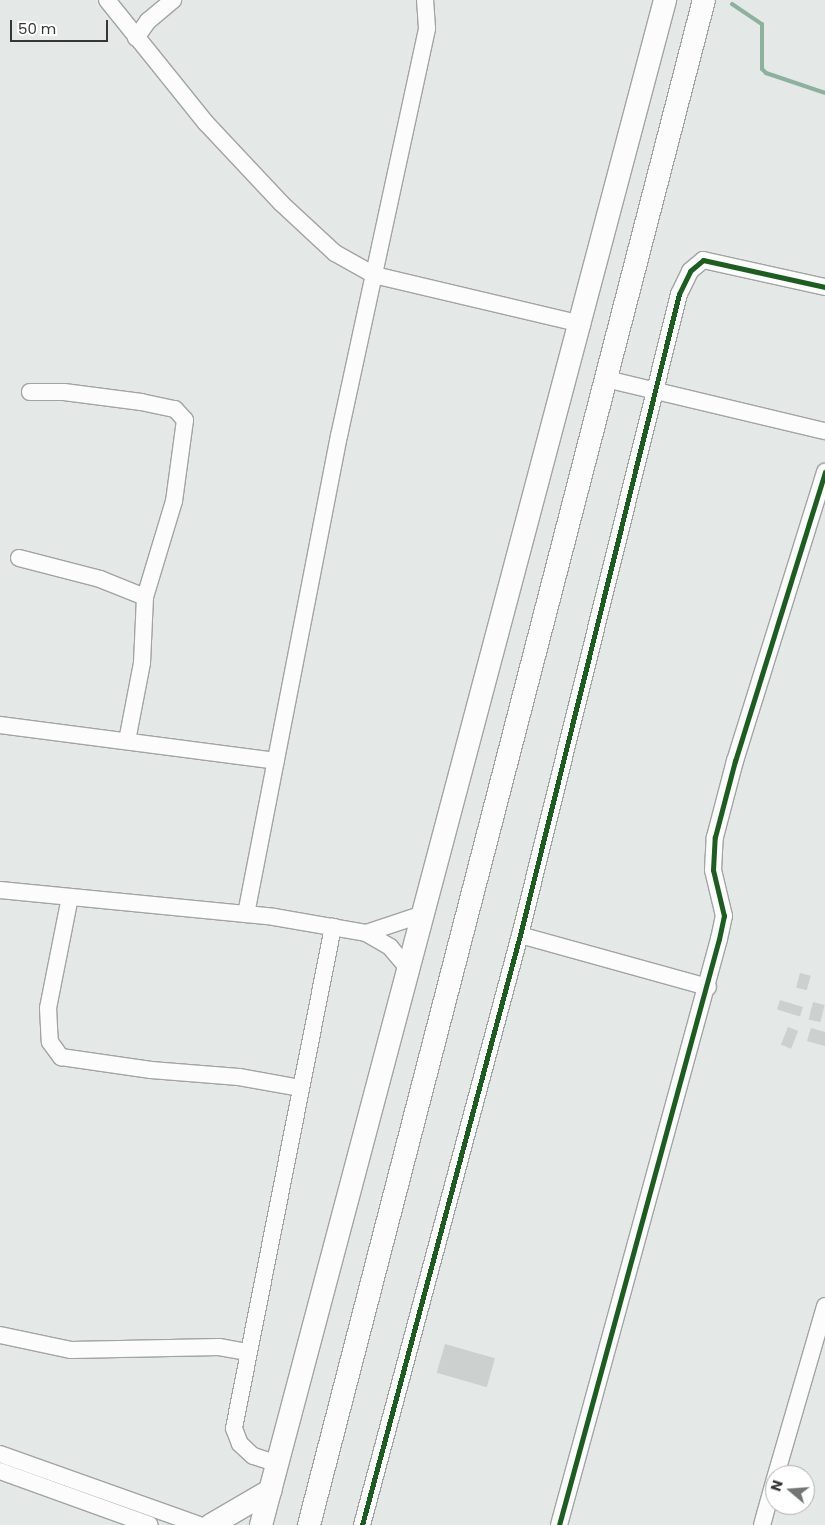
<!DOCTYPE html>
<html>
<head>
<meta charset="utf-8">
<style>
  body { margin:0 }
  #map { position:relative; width:825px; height:1525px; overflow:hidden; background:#e4e8e6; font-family:Poppins,sans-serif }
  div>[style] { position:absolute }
  .stream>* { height:4px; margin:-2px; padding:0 2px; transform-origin:2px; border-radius:2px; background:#8db19c }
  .building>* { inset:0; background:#ccd0ce; transform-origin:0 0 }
  .roads { filter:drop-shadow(1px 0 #a2a4a3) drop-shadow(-1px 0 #a2a4a3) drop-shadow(0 1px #a2a4a3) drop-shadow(0 -1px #a2a4a3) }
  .minor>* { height:16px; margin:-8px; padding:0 8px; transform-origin:8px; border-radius:8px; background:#fbfcfb }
  .highway>* { height:22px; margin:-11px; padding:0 11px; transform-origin:11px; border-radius:11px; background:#fbfcfb }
  .cycleway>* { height:5px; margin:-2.5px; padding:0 2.5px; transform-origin:2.5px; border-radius:2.5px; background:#1b5e20 }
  span { translate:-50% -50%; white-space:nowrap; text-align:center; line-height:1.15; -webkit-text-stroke:4.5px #fff; paint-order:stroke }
  .north { position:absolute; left:765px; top:1465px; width:50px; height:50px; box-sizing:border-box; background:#fff; border:1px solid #aeafaf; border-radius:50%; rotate:288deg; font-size:14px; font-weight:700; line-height:20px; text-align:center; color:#353736 }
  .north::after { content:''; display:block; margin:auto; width:18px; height:22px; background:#727574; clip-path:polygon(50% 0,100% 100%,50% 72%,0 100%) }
  .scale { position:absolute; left:10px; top:20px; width:98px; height:22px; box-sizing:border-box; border:2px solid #353736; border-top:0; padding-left:6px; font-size:15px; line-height:18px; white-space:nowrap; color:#353736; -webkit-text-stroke:4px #fff; paint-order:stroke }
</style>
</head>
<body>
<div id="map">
  <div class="stream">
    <div style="left:732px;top:4px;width:36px;rotate:34deg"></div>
    <div style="left:762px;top:24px;width:45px;rotate:90deg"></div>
    <div style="left:762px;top:69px;width:6px;rotate:45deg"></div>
    <div style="left:766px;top:73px;width:62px;rotate:18.7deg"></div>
  </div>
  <div class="building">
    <div style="left:800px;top:973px;width:11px;height:15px;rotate:15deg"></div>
    <div style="left:780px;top:1000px;width:24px;height:10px;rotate:17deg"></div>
    <div style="left:813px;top:1002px;width:12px;height:18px;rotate:14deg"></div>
    <div style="left:788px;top:1027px;width:11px;height:19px;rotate:22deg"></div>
    <div style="clip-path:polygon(811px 1028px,825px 1032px,825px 1046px,807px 1041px)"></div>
    <div style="left:445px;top:1344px;width:52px;height:30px;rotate:16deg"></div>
  </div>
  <div class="roads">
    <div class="minor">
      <div style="left:107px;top:0;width:158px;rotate:51.2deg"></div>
      <div style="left:206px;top:123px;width:110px;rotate:46.8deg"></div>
      <div style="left:281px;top:203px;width:74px;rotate:42.8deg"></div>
      <div style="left:335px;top:253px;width:45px;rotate:29.4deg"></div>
      <div style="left:374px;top:275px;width:214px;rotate:13.3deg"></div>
      <div style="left:136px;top:38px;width:21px;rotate:-55deg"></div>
      <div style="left:148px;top:21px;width:33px;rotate:-40deg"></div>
      <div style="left:606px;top:379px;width:225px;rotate:13.4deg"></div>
      <div style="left:30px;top:392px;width:34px"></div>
      <div style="left:64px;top:392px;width:78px;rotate:7.4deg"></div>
      <div style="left:141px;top:402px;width:35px;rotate:12deg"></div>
      <div style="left:175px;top:409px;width:15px;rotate:48deg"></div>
      <div style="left:185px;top:420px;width:82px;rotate:97.7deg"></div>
      <div style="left:174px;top:501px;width:100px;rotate:106.8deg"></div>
      <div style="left:145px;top:597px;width:66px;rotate:92.6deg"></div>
      <div style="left:142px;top:663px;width:79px;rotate:100.9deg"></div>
      <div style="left:19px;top:558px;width:84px;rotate:14.5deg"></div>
      <div style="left:100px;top:579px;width:48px;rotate:21.8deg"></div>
      <div style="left:0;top:725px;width:278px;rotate:7.4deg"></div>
      <div style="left:0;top:890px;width:275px;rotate:5.6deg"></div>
      <div style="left:274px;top:917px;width:93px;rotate:9.9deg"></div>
      <div style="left:366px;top:933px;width:28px;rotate:30deg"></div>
      <div style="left:390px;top:947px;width:30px;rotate:50deg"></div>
      <div style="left:70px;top:897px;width:113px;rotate:101.2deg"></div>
      <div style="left:48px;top:1008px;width:34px;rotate:87deg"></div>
      <div style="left:50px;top:1042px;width:19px;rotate:54deg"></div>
      <div style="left:61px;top:1057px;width:91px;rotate:8.2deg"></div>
      <div style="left:151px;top:1070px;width:88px;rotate:4.5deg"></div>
      <div style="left:239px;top:1077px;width:63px;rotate:10.1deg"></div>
      <div style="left:246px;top:914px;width:487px;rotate:-79deg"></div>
      <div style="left:339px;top:436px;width:417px;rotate:-77.8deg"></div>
      <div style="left:427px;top:28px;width:28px;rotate:-94deg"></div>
      <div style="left:366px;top:933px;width:60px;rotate:-18.4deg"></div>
      <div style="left:520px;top:935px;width:195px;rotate:15.5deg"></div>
      <div style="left:0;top:1335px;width:73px;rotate:11.9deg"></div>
      <div style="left:71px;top:1350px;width:148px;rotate:-1.2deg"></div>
      <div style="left:219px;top:1347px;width:29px;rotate:10deg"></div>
      <div style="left:0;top:1454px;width:211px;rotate:19.6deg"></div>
      <div style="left:278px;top:1464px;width:26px;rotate:-162deg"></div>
      <div style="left:253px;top:1456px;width:18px;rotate:-137deg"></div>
      <div style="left:240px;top:1444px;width:17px;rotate:-111deg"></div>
      <div style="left:234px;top:1428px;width:511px;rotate:-78.82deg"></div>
      <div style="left:0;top:1471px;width:159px;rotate:19.8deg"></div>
      <div style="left:776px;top:1475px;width:176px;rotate:-73.8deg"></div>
      <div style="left:362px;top:1525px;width:611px;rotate:-75.01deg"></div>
      <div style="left:520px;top:935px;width:660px;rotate:-76.07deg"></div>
      <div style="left:679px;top:294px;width:25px;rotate:-64deg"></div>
      <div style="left:690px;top:271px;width:17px;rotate:-40deg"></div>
      <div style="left:703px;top:260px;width:125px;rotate:12.5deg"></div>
      <div style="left:559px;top:1525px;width:607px;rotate:-74.73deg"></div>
      <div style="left:719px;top:939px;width:24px;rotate:-78deg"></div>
      <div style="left:724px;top:916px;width:47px;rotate:-103.4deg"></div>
      <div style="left:713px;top:870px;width:33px;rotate:-87deg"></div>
      <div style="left:715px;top:837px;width:79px;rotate:-75.3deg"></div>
      <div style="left:735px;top:761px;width:303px;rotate:-72.7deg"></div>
      <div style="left:762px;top:1525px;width:49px;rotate:-74.5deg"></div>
    </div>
    <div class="highway">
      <div style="left:211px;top:1525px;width:69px;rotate:-30.3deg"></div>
      <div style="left:261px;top:1525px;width:1578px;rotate:-75.16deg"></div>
      <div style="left:309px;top:1525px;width:1575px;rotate:-75.48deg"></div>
    </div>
  </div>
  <div class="cycleway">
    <div style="left:362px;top:1525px;width:611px;rotate:-75.01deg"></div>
    <div style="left:520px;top:935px;width:660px;rotate:-76.07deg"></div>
    <div style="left:679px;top:294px;width:25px;rotate:-64deg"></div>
    <div style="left:690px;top:271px;width:17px;rotate:-40deg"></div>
    <div style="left:703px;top:260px;width:125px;rotate:12.5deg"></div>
    <div style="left:559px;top:1525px;width:607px;rotate:-74.73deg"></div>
    <div style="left:719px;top:939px;width:24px;rotate:-78deg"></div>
    <div style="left:724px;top:916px;width:47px;rotate:-103.4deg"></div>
    <div style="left:713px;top:870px;width:33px;rotate:-87deg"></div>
    <div style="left:715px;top:837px;width:79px;rotate:-75.3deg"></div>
    <div style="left:735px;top:761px;width:303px;rotate:-72.7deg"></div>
  </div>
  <div class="north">N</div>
  <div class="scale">50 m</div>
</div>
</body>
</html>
